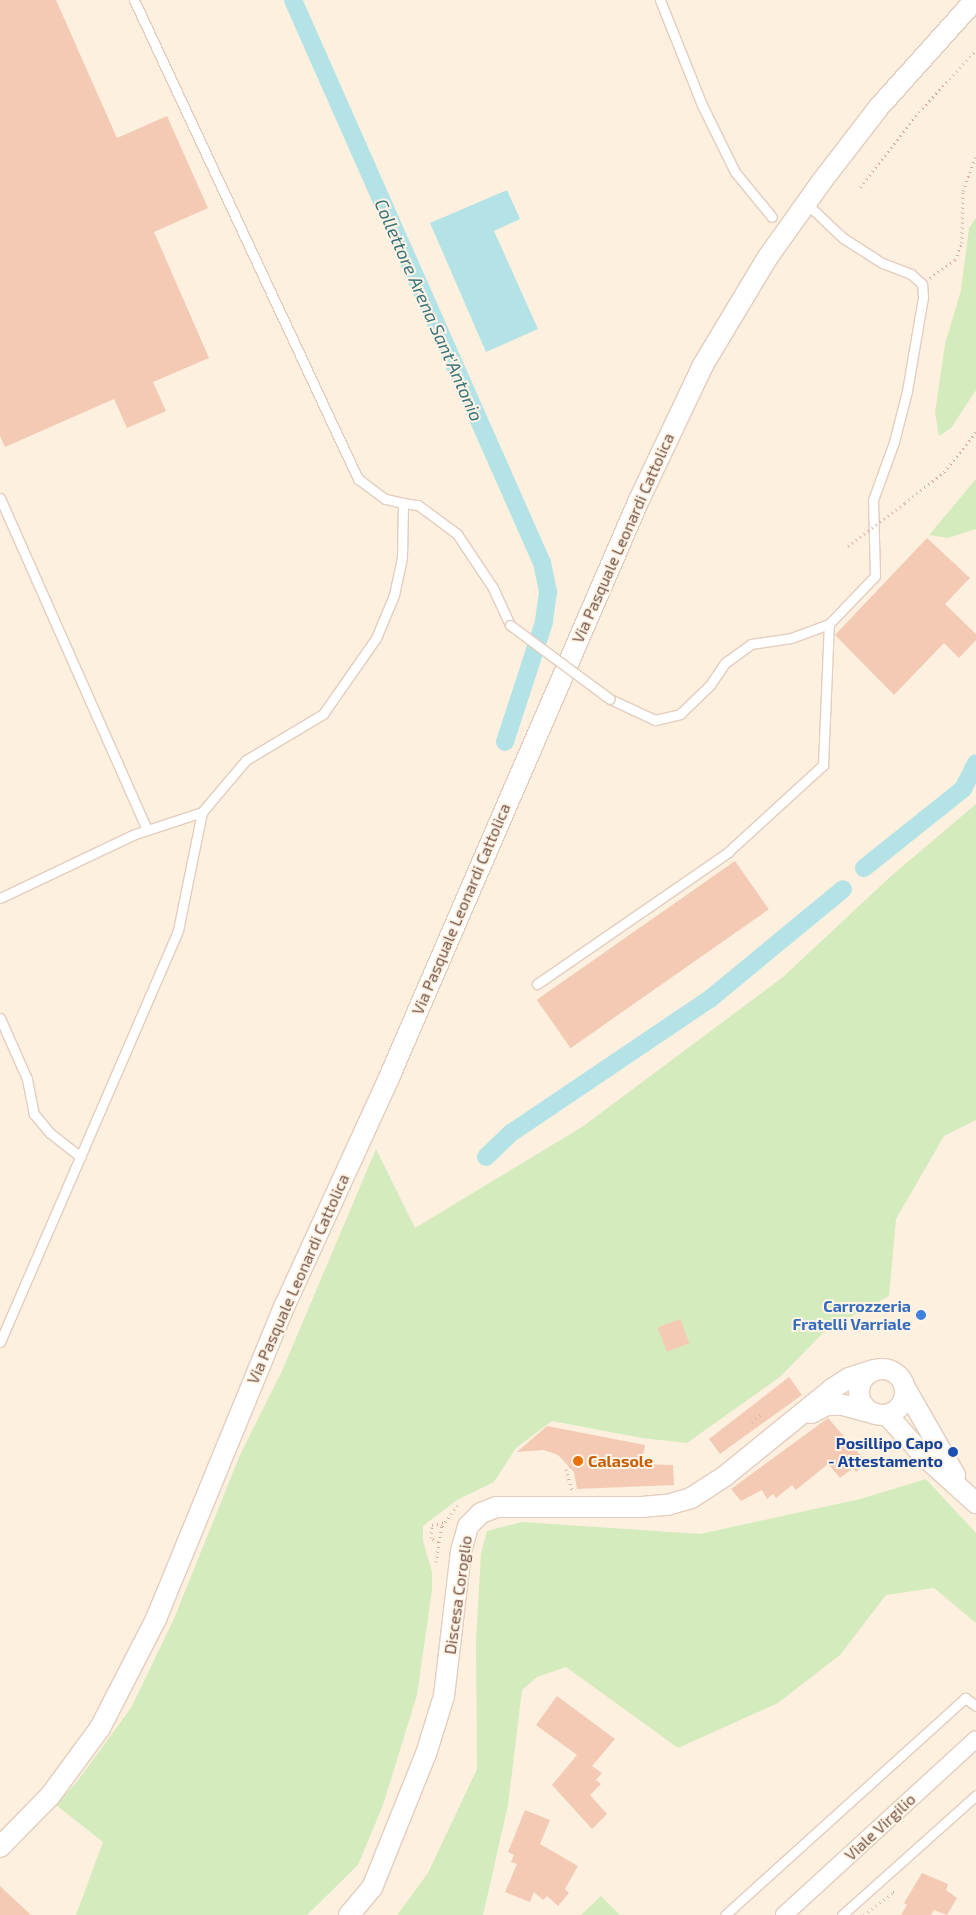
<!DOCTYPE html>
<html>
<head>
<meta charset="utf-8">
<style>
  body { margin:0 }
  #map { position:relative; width:976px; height:1915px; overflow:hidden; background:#fdf0df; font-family:"Exo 2",sans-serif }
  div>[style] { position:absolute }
  .green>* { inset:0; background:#d3ebbd }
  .water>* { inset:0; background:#b3e3e7 }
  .canal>* { height:18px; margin:-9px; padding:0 9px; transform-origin:9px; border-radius:9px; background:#b3e3e7 }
  .building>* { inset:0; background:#f4cab5; transform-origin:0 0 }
  .path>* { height:3px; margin-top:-1.5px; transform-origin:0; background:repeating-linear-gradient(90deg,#d8ae99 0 1px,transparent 0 5px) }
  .roads { filter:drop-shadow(1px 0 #e3cdbe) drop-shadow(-1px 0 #e3cdbe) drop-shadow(0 1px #e3cdbe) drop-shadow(0 -1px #e3cdbe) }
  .service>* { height:9px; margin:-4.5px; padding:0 4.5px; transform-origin:4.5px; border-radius:4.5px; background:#fff }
  .minor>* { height:16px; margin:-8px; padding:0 8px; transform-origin:8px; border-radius:8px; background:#fff }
  .tertiary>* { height:20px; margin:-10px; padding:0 10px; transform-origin:10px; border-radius:10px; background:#fff }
  .tertiary>.ring { margin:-10px; padding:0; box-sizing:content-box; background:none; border:20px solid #fff; border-radius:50% }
  .path-bridge>* { height:3px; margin-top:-1.5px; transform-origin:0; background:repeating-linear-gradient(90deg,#d8ae99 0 1px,transparent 0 5px) }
  .bridges { filter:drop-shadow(1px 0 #e3cdbe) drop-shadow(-1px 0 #e3cdbe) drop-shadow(0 1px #e3cdbe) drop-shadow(0 -1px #e3cdbe) }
  .service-bridge>* { height:9px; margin:-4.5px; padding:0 4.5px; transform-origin:4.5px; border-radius:4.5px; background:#fff }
  .dots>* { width:14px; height:14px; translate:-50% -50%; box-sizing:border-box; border:2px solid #fff4e6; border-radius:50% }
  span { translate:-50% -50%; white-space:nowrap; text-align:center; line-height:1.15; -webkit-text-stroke:4px #fff4e6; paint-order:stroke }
  .street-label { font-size:16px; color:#745446 }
  .shop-label { font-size:16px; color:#366cbe; font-weight:700 }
  .right { translate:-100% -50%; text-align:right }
  .transit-label { font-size:16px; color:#164399; font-weight:700 }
  .food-label { font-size:16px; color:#c56008; font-weight:700 }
  .left { translate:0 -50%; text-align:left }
  .water-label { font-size:18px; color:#3a747b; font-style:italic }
</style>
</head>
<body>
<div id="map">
  <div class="green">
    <div style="clip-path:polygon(976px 218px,976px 390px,951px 428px,939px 436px,935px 413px,945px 344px,961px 290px,969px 228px)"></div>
    <div style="clip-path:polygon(976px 479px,976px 529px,948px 538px,929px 535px)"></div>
    <div style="clip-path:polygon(976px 804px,976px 1120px,944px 1136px,896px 1219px,889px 1296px,825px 1331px,780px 1377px,687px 1443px,642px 1438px,552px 1421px,516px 1448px,494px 1482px,457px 1500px,423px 1526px,423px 1541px,432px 1572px,432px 1590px,417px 1695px,383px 1805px,358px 1865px,307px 1915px,76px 1915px,103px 1842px,56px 1805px,75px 1784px,131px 1708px,173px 1621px,240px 1455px,282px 1371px,376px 1149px,415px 1228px,582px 1127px,783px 977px,890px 877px)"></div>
    <div style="clip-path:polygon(926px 1479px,976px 1533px,976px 1623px,934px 1588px,886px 1595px,840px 1655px,778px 1703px,678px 1748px,566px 1667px,537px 1677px,522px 1690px,508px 1805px,483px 1915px,397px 1915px,428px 1873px,477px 1769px,476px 1642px,481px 1553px,487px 1531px,522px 1522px,700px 1534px,860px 1499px)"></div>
    <div style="clip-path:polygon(601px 1896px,620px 1915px,581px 1915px)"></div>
  </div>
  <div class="water">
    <div style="clip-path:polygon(507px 190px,520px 219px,494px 231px,538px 329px,486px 352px,430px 223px)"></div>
  </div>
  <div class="canal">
    <div style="left:293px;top:0;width:616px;rotate:66.14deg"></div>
    <div style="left:542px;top:563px;width:30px;rotate:78deg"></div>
    <div style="left:548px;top:592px;width:30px;rotate:98deg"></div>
    <div style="left:544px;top:622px;width:126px;rotate:108deg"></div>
    <div style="left:864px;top:868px;width:127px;rotate:-38.6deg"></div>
    <div style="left:963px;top:789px;width:29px;rotate:-63deg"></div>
    <div style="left:486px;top:1157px;width:35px;rotate:-44deg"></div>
    <div style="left:511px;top:1133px;width:241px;rotate:-34deg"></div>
    <div style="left:711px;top:998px;width:171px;rotate:-39.5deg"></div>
  </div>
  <div class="building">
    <div style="clip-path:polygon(0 0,56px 0,117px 138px,167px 116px,208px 208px,154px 232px,209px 358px,153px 382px,166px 411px,127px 428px,114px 399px,5px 447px,0 436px)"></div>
    <div style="clip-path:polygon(927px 538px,970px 578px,945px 604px,976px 634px,976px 640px,959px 658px,944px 643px,894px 695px,835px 635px)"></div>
    <div style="left:735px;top:861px;width:59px;height:242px;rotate:55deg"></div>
    <div style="left:680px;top:1319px;width:26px;height:24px;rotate:69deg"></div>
    <div style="clip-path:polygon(789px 1377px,802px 1395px,720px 1454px,709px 1439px)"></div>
    <div style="clip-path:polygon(828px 1418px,867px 1463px,856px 1472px,853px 1468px,840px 1478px,828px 1464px,796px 1490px,792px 1485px,776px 1498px,773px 1494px,767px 1499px,762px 1490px,741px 1501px,731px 1489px)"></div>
    <div style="clip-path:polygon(547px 1426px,645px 1445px,641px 1464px,673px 1465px,674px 1485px,577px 1489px,574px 1472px,558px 1455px,544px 1450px,517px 1452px)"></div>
    <div style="clip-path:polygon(557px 1696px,615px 1739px,592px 1766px,602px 1773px,596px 1780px,601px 1784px,590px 1795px,607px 1814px,592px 1829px,552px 1785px,577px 1755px,536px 1725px)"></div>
    <div style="clip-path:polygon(525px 1810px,550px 1820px,540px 1844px,578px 1866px,565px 1889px,569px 1893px,558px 1906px,547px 1896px,543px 1900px,534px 1892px,530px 1902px,505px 1892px,517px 1864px,511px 1862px,514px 1855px,508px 1852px)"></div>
    <div style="clip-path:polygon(922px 1873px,948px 1884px,946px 1890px,957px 1898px,947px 1915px,934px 1910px,931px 1915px,901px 1915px,907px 1905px,904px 1903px)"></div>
    <div style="clip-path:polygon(0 1886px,31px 1915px,0 1915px)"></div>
  </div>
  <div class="path">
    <div style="left:860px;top:187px;width:95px;rotate:-51.8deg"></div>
    <div style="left:919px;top:112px;width:84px;rotate:-47.4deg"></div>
    <div style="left:930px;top:278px;width:31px;rotate:-36deg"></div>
    <div style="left:955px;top:260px;width:18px;rotate:-68deg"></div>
    <div style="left:962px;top:243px;width:52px;rotate:-88.9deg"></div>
    <div style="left:963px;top:191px;width:38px;rotate:-70deg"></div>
    <div style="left:905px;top:503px;width:50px;rotate:-38.5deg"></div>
    <div style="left:944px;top:472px;width:51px;rotate:-51.3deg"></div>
    <div style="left:752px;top:1422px;width:11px;rotate:-38deg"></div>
    <div style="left:570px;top:1466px;width:5px;rotate:143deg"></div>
    <div style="left:566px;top:1469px;width:22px;rotate:74deg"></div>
    <div style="left:438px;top:1542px;width:8px;rotate:-150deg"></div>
    <div style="left:431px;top:1538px;width:13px;rotate:-86deg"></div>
    <div style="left:432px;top:1525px;width:14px;rotate:-12deg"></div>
    <div style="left:436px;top:1562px;width:36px;rotate:-81deg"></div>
    <div style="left:442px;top:1526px;width:26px;rotate:-54deg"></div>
    <div style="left:864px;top:1915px;width:38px;rotate:-37deg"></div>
    <div style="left:894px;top:1892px;width:5px;rotate:-158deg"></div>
  </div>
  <div class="roads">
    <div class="service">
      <div style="left:660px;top:0;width:113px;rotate:68.2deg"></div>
      <div style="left:702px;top:105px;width:75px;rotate:63.8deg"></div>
      <div style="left:735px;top:172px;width:58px;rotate:50.6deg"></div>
      <div style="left:0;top:498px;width:363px;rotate:66.1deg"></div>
      <div style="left:403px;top:503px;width:15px;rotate:8deg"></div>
      <div style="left:418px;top:505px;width:49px;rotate:36.6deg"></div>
      <div style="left:457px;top:534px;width:65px;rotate:56.3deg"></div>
      <div style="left:493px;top:588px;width:41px;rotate:65.3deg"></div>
      <div style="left:610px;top:699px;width:50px;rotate:25deg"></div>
      <div style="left:655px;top:720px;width:26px;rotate:-13deg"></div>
      <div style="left:680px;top:714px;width:42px;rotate:-44deg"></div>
      <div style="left:710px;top:685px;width:27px;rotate:-56deg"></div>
      <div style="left:725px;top:663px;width:32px;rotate:-36deg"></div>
      <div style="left:751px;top:644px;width:40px;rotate:-8.5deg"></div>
      <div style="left:791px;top:638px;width:40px;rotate:-20.2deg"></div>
      <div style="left:829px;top:624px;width:66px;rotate:-46.2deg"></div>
      <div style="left:875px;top:576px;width:76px;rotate:-91.5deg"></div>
      <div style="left:873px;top:500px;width:62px;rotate:-70.1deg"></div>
      <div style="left:894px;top:442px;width:53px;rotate:-75.7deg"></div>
      <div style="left:907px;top:391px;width:95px;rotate:-80.3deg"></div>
      <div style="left:923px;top:297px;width:13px;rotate:-94deg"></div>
      <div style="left:922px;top:284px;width:15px;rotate:-138deg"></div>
      <div style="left:911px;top:274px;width:31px;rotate:-159deg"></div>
      <div style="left:882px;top:263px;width:46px;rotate:-147.3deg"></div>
      <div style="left:843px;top:238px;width:51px;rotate:-136.6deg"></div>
      <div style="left:0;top:898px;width:149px;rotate:-25.4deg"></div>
      <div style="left:135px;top:834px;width:71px;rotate:-18.2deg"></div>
      <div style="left:537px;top:984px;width:232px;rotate:-34.6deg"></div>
      <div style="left:728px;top:852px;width:129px;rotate:-42.5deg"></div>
      <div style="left:823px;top:765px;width:141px;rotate:-87.6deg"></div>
      <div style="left:0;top:1018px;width:67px;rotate:66.1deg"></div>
      <div style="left:27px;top:1079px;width:36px;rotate:79deg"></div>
      <div style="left:34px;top:1114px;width:25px;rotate:50deg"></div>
      <div style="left:50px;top:1133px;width:39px;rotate:38deg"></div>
      <div style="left:0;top:1342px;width:449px;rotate:-66.6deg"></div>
      <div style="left:178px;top:930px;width:120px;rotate:-78.5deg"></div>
      <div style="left:202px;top:812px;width:68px;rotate:-49.8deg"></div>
      <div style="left:246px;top:760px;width:90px;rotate:-30.9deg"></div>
      <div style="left:323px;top:714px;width:93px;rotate:-55.1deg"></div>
      <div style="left:376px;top:638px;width:47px;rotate:-67.3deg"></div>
      <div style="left:394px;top:595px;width:39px;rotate:-78deg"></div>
      <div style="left:402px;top:557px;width:54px;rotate:-88.9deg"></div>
      <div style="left:403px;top:503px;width:18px;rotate:-167deg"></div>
      <div style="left:385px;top:499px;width:34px;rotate:-143deg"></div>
      <div style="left:358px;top:479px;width:529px;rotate:-115.06deg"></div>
      <div style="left:725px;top:1915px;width:324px;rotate:-42.1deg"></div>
      <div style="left:965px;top:1698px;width:14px;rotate:36deg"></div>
      <div style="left:842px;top:1915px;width:180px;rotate:-41.8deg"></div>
    </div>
    <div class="minor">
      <div style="left:784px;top:1915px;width:260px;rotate:-42.5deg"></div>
    </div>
    <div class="tertiary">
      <div class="ring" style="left:859px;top:1369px;width:26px;height:26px"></div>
      <div style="left:904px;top:1386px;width:103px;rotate:60.2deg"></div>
      <div style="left:811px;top:1413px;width:18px;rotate:-27deg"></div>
      <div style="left:827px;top:1405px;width:16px"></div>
      <div style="left:843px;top:1405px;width:31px;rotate:15deg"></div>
      <div style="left:887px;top:1415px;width:54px;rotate:48deg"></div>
      <div style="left:923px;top:1455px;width:72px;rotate:42.2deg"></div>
      <div style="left:0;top:1847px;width:71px;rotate:-45.6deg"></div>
      <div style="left:50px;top:1796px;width:84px;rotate:-53.7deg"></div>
      <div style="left:100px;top:1728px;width:123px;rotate:-62.8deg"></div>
      <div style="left:156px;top:1619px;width:339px;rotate:-67.7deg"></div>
      <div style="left:285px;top:1305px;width:255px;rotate:-65.4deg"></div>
      <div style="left:391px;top:1073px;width:624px;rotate:-66.6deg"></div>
      <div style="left:639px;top:500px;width:149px;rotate:-64.6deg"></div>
      <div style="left:703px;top:365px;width:126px;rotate:-59deg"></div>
      <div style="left:768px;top:257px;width:93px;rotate:-54.6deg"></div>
      <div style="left:822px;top:181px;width:93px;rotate:-52.4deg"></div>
      <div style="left:879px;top:107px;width:144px;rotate:-48.1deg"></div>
      <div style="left:349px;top:1915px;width:35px;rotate:-50deg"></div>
      <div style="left:372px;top:1888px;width:144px;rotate:-68.1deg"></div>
      <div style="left:426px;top:1754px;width:61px;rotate:-72.8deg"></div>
      <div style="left:444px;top:1696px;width:146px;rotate:-83.3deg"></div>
      <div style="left:461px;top:1551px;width:26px;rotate:-74deg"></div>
      <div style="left:468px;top:1526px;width:18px;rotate:-45deg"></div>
      <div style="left:481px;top:1513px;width:17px;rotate:-21deg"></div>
      <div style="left:497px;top:1507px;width:145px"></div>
      <div style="left:642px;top:1507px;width:25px;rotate:-5deg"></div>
      <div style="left:667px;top:1505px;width:25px;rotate:-16deg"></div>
      <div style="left:691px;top:1498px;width:40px;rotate:-32.9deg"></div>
      <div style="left:725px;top:1476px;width:138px;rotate:-39.1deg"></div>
      <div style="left:832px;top:1389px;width:20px;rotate:-33deg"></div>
      <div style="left:849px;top:1378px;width:26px;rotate:-18deg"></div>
    </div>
  </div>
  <div class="path-bridge">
    <div style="left:848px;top:546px;width:71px;rotate:-37deg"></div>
  </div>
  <div class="bridges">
    <div class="service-bridge">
      <div style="left:510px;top:625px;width:124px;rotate:36.5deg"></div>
    </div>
  </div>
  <div class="dots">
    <div style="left:921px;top:1315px;background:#3f7fe0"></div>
    <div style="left:953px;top:1452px;background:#1a4fb4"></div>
    <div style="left:578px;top:1461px;background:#e8710a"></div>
  </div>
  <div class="street-label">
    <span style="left:623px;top:538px;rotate:-66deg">Via Pasquale Leonardi Cattolica</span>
    <span style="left:461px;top:909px;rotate:-67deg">Via Pasquale Leonardi Cattolica</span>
    <span style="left:298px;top:1279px;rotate:-66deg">Via Pasquale Leonardi Cattolica</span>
    <span style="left:458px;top:1595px;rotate:-82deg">Discesa Coroglio</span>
    <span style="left:880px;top:1827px;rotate:-43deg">Viale Virgilio</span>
  </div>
  <div class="shop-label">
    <span class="right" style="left:911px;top:1315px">Carrozzeria<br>Fratelli Varriale</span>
  </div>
  <div class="transit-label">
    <span class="right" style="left:943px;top:1452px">Posillipo Capo<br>- Attestamento</span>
  </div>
  <div class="food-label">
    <span class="left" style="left:588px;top:1461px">Calasole</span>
  </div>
  <div class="water-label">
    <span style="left:429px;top:310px;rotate:66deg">Collettore Arena Sant'Antonio</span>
  </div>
</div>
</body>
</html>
